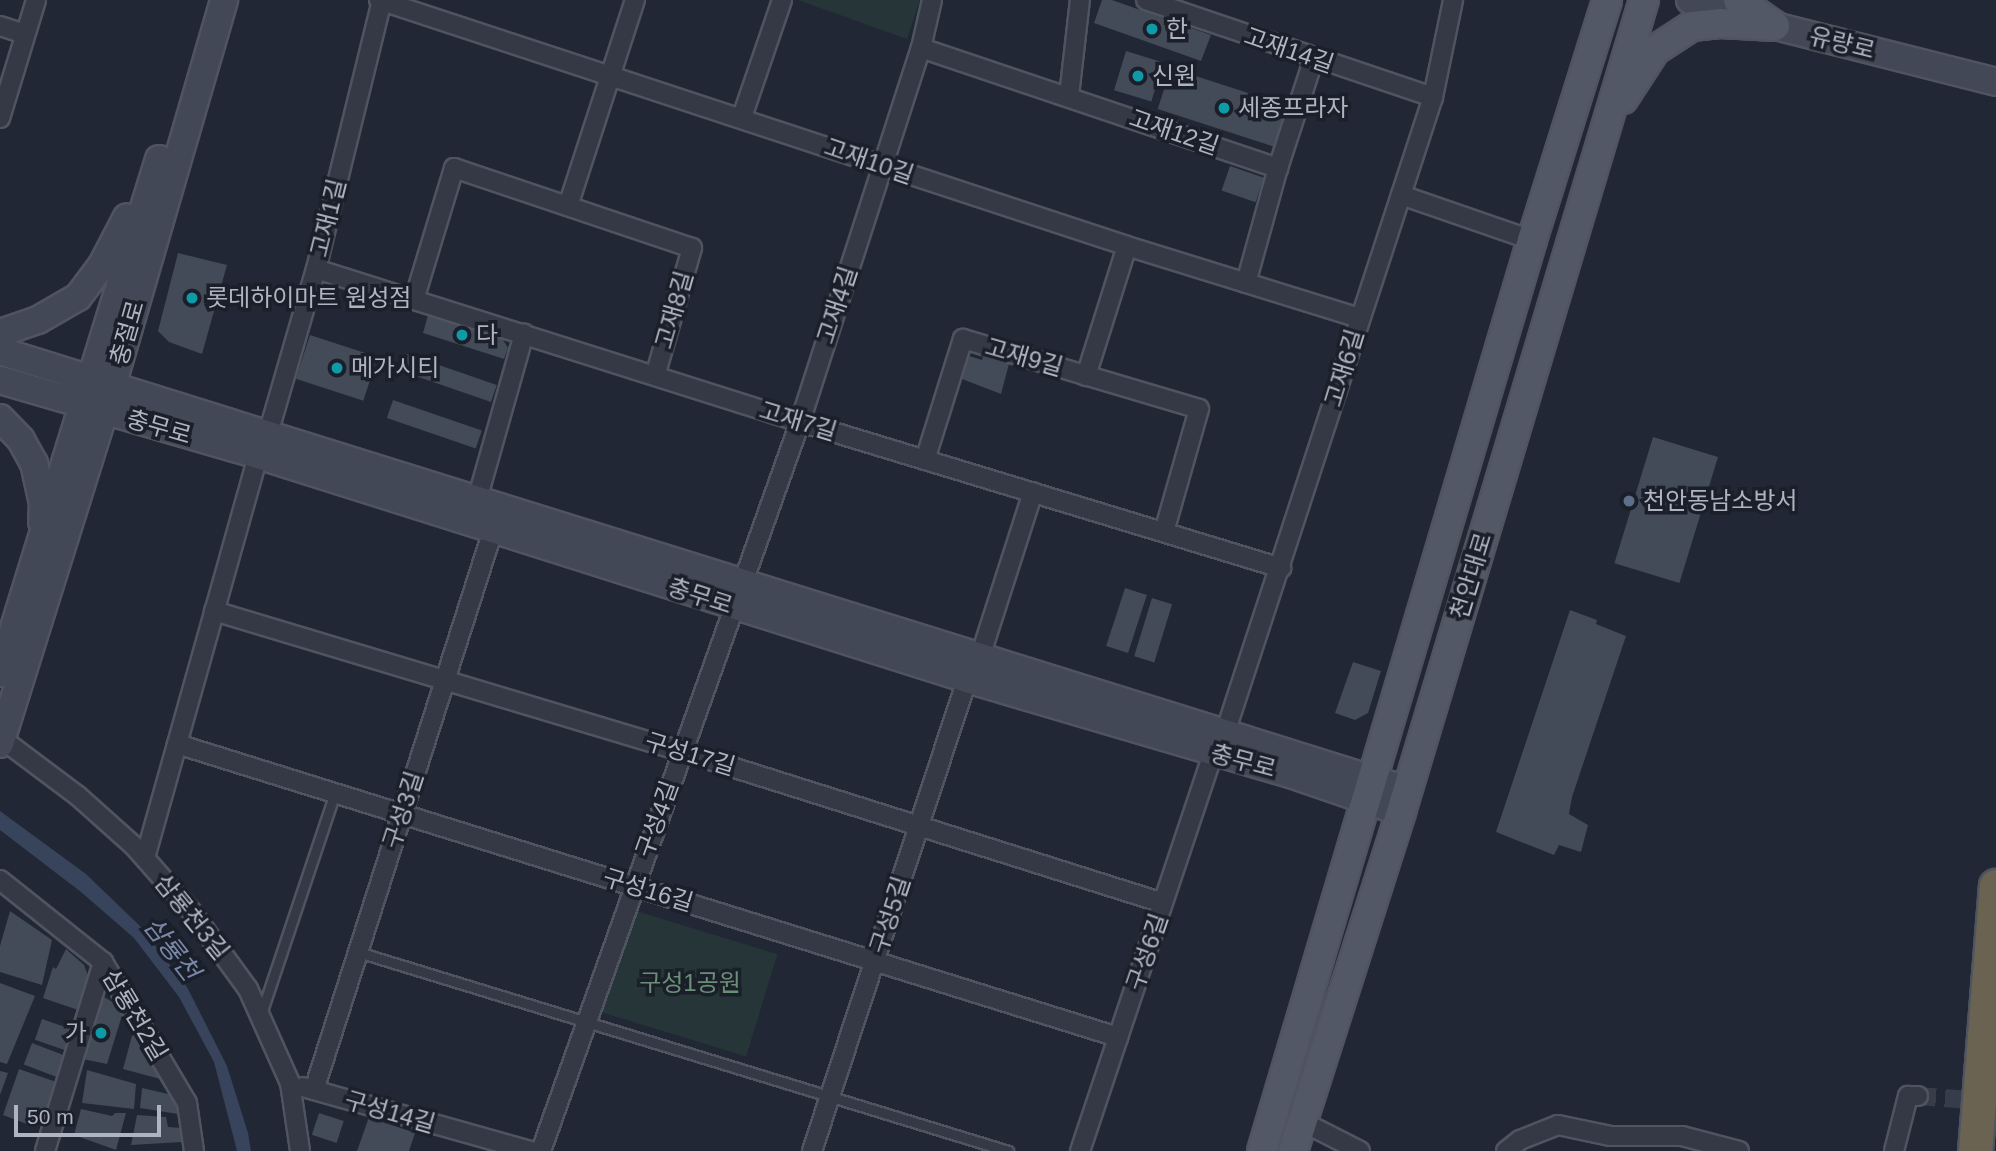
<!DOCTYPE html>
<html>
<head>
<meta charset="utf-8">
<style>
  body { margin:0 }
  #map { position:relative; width:1996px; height:1151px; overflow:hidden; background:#212734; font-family:Arial,"Noto Sans KR",sans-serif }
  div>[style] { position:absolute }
  .green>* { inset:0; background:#263538; transform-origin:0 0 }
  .water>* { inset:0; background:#38435c }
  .building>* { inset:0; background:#434a58; transform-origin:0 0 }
  .street-tunnel>* { height:18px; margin-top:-9px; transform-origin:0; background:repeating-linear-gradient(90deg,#363c49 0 18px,transparent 0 27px) }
  .roads { filter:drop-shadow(2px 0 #4f5460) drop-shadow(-2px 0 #4f5460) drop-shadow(0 2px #4f5460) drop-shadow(0 -2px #4f5460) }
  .lane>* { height:9px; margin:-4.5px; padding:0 4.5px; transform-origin:4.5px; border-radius:4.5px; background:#343945 }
  .street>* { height:18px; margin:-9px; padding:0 9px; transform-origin:9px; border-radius:9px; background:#343945 }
  .secondary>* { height:26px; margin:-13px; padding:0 13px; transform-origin:13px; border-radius:13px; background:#434857 }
  .primary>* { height:28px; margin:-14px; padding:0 14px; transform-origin:14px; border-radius:14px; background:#525865 }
  .highway>* { height:33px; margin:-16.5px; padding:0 16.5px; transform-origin:16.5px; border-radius:16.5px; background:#6a6352 }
  .dots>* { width:19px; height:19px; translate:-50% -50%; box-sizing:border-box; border:4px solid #1a1f29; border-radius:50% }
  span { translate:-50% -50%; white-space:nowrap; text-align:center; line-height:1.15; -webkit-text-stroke:7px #1a1f29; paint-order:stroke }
  .poi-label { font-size:24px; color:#aeb4c2 }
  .left { translate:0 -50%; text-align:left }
  .right { translate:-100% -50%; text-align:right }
  .street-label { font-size:24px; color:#aeb4c2 }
  .park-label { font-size:24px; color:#698f76 }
  .water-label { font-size:26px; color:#7988a8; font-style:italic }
  .scale { position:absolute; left:14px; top:1105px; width:147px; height:32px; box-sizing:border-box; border:4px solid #aeb4c2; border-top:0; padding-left:9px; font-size:21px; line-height:24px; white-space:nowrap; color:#aeb4c2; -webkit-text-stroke:5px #1a1f29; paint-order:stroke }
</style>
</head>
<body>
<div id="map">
  <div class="green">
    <div style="clip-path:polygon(798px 0,920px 0,907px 39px)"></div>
    <div style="left:633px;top:910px;width:151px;height:107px;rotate:17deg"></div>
  </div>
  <div class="water">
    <div style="clip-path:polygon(0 811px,86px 874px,140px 926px,187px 987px,227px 1066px,248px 1133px,251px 1151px,237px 1151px,214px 1062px,179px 997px,134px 938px,81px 892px,0 830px)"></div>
  </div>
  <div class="building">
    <div style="clip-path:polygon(1102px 0,1112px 0,1211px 35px,1201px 61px,1094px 23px)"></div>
    <div style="left:1126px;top:51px;width:39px;height:41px;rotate:17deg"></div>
    <div style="left:1171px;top:68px;width:125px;height:43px;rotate:18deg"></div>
    <div style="left:1230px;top:166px;width:36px;height:26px;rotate:19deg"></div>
    <div style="clip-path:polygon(178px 253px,227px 265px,202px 354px,169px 342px,158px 331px)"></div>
    <div style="clip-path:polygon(428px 315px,502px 338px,508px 348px,504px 359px,423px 333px)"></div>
    <div style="left:310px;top:335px;width:71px;height:46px;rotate:18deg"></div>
    <div style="clip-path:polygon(985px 351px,1010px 360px,1001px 394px,962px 379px,969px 356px,982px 360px)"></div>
    <div style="left:407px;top:354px;width:95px;height:18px;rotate:19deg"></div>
    <div style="left:393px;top:400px;width:94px;height:19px;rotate:19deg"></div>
    <div style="left:1653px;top:437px;width:68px;height:132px;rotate:17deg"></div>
    <div style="left:1125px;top:588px;width:23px;height:61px;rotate:18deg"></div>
    <div style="left:1152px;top:598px;width:21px;height:61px;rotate:17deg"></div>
    <div style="clip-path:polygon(1570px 610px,1597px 620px,1596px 624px,1626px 636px,1572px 797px,1569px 814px,1588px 825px,1581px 852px,1559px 845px,1554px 855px,1496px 832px)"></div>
    <div style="clip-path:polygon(1353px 662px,1381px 671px,1368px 713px,1355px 720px,1335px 713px)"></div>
    <div style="clip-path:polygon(10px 911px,52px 940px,42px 985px,0 972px,0 946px)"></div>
    <div style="clip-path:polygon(66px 949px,84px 965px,90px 981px,81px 1011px,43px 998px,53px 967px,56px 969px)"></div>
    <div style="clip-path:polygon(0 983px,35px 996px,7px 1064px,0 1062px)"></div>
    <div style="clip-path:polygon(99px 994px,124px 1009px,107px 1064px,78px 1058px)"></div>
    <div style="left:42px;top:1019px;width:39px;height:22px;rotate:19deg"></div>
    <div style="clip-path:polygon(133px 1032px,164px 1080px,123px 1069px)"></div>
    <div style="left:32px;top:1043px;width:40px;height:23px;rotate:21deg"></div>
    <div style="clip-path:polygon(19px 1069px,62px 1084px,49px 1122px,35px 1117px,32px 1126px,3px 1115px)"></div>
    <div style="clip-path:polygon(87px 1070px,136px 1084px,134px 1109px,82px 1103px)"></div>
    <div style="clip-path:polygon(0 1071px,8px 1073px,0 1095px)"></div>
    <div style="clip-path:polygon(142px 1088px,177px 1096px,178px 1114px,140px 1108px)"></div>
    <div style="clip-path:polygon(81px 1109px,112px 1116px,115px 1113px,126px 1113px,116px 1150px,74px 1135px)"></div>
    <div style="left:319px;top:1113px;width:26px;height:23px;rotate:18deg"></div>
    <div style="clip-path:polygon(137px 1115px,166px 1117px,168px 1127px,182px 1128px,182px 1142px,131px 1145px)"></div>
    <div style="clip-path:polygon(369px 1117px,415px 1133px,409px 1151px,357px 1151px)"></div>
  </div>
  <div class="street-tunnel">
    <div style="left:1918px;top:1096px;width:78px;rotate:4.4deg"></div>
  </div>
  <div class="roads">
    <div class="lane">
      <div style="left:358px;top:952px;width:680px;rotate:17.02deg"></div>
      <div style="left:261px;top:1014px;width:233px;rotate:-71.5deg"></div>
    </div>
    <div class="street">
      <div style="left:379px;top:0;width:787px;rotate:18.2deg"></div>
      <div style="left:1127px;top:246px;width:244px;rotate:17.2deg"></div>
      <div style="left:1146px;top:0;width:303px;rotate:18.7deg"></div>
      <div style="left:0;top:26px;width:26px;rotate:18deg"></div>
      <div style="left:921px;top:48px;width:377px;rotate:18.6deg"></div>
      <div style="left:1069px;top:96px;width:97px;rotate:-83.5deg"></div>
      <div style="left:742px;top:117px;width:124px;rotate:-71.1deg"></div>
      <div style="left:0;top:118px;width:123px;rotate:-73deg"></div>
      <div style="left:1401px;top:195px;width:139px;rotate:19deg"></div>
      <div style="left:568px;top:206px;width:217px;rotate:-72deg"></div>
      <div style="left:316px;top:269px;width:508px;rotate:17.54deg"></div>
      <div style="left:800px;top:422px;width:503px;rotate:16.88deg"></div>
      <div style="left:1246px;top:283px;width:119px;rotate:-74.5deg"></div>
      <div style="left:1278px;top:168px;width:116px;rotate:-71.9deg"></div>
      <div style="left:414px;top:300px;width:138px;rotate:-73.1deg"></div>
      <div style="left:454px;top:168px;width:251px;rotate:18.6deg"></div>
      <div style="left:692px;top:248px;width:133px;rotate:106.1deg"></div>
      <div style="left:1086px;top:376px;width:136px;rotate:-72.5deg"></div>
      <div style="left:268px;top:434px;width:172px;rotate:-73.8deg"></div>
      <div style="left:316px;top:269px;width:277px;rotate:-76.2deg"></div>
      <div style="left:925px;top:460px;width:127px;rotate:-72.6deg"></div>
      <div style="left:963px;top:339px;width:246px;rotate:16.5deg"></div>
      <div style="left:1199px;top:409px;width:128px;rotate:105.9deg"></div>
      <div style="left:477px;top:500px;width:173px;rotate:-74.2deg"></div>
      <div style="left:214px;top:611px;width:488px;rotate:16.7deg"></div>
      <div style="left:681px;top:751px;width:505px;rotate:17.5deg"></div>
      <div style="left:980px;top:657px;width:173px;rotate:-72.2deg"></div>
      <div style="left:1225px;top:733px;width:669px;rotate:-71.89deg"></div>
      <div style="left:1433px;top:97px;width:99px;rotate:-78.3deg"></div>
      <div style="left:2px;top:739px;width:95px;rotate:36.9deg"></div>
      <div style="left:78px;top:796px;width:75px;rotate:41.8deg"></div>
      <div style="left:134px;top:846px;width:88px;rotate:48.7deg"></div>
      <div style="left:192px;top:912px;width:95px;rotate:54deg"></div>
      <div style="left:248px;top:989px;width:103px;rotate:65.9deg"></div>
      <div style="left:290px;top:1083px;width:69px;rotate:81.6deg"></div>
      <div style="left:177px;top:744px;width:986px;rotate:17.3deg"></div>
      <div style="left:145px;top:858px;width:419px;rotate:-74.3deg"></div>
      <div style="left:0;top:880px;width:132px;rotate:38.5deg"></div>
      <div style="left:103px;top:962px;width:164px;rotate:59.2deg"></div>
      <div style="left:187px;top:1103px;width:49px;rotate:81.7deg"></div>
      <div style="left:303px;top:1087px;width:237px;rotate:15.7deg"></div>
      <div style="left:314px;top:1090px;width:588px;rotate:-72.27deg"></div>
      <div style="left:1303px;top:1122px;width:64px;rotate:27deg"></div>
      <div style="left:45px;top:1151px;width:198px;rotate:-72.9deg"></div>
      <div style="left:541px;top:1151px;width:774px;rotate:-70.44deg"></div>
      <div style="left:800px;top:422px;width:393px;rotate:-72.1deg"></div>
      <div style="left:921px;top:48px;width:49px;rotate:-77.1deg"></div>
      <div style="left:812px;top:1151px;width:497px;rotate:-71.8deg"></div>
      <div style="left:1080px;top:1151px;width:420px;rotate:-71.5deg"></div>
      <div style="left:1506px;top:1151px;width:18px;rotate:-38deg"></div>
      <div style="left:1520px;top:1140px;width:41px;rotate:-21.5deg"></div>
      <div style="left:1558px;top:1125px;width:53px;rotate:11.9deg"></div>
      <div style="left:1610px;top:1136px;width:72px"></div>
      <div style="left:1682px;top:1136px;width:59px;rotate:14.7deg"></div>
      <div style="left:1894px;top:1151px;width:57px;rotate:-75.7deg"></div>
      <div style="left:1908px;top:1096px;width:10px"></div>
    </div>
    <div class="secondary">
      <div style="left:1690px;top:0;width:89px;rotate:17deg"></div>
      <div style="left:1775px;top:26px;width:228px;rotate:14.2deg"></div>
      <div style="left:0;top:333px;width:40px;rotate:-18.9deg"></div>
      <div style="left:38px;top:320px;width:46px;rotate:-29.9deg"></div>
      <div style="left:78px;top:297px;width:38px;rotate:-53deg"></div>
      <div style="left:101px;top:267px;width:56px;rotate:-62.5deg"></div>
      <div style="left:0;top:351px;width:1474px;rotate:17.33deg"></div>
      <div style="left:0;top:380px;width:269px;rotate:16.2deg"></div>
      <div style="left:258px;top:455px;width:744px;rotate:17.53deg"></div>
      <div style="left:967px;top:679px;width:337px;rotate:16.4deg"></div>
      <div style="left:1290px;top:774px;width:117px;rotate:18.9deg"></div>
      <div style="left:0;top:418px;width:30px;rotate:46deg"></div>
      <div style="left:21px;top:440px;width:26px;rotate:61deg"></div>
      <div style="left:34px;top:463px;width:42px;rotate:77.6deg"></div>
      <div style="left:43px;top:504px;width:18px;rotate:93deg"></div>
      <div style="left:0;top:673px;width:538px;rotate:-72.81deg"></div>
      <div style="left:0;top:744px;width:375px;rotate:-72.6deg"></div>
      <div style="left:112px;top:386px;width:402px;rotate:-73.8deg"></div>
    </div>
    <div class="primary">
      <div style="left:1738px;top:0;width:45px;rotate:35.1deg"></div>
      <div style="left:1623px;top:99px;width:59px;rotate:-56.9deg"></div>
      <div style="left:1655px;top:50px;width:44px;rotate:-33deg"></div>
      <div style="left:1692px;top:26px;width:28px;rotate:-6deg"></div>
      <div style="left:1720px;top:23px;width:55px;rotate:3.1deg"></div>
      <div style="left:1262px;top:1151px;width:950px;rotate:-73.49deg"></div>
      <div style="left:1532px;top:240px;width:251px;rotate:-72.6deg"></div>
      <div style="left:1293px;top:1151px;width:356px;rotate:-72.3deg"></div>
      <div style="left:1401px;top:812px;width:848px;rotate:-73.34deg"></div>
    </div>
    <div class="highway">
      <div style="left:1975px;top:1151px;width:266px;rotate:-85.5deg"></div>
    </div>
  </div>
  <div class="dots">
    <div style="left:1152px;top:29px;background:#0f9aa8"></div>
    <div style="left:1138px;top:76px;background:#0f9aa8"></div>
    <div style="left:1224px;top:108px;background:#0f9aa8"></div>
    <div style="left:192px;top:298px;background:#0f9aa8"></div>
    <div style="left:462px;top:335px;background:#0f9aa8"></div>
    <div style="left:337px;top:368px;background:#0f9aa8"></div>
    <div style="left:1629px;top:501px;background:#5c6f8a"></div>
    <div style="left:101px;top:1033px;background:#0f9aa8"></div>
  </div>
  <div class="poi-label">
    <span class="left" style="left:1166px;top:29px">한</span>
    <span class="left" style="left:1152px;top:76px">신원</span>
    <span class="left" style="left:1238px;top:108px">세종프라자</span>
    <span class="left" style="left:206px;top:298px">롯데하이마트 원성점</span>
    <span class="left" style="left:476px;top:335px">다</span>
    <span class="left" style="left:351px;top:368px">메가시티</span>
    <span class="left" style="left:1643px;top:501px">천안동남소방서</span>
    <span class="right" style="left:87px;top:1033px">가</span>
  </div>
  <div class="street-label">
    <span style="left:1842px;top:43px;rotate:14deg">유량로</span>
    <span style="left:1289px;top:50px;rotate:19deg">고재14길</span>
    <span style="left:1174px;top:132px;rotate:19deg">고재12길</span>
    <span style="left:869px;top:161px;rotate:19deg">고재10길</span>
    <span style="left:328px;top:218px;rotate:-76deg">고재1길</span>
    <span style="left:837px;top:305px;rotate:-72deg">고재4길</span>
    <span style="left:674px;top:310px;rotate:-74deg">고재8길</span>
    <span style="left:127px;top:333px;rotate:-74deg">충절로</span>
    <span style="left:1024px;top:357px;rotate:16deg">고재9길</span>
    <span style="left:1344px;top:368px;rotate:-73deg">고재6길</span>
    <span style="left:798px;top:421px;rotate:17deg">고재7길</span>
    <span style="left:159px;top:427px;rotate:16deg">충무로</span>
    <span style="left:1471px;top:576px;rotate:-73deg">천안대로</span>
    <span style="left:700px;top:596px;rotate:18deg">충무로</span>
    <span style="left:690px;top:754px;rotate:17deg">구성17길</span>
    <span style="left:1243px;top:761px;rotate:15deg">충무로</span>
    <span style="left:403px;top:810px;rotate:-72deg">구성3길</span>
    <span style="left:657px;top:819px;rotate:-70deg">구성4길</span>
    <span style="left:648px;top:890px;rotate:17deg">구성16길</span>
    <span style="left:890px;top:915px;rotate:-72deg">구성5길</span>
    <span style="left:192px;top:917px;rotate:51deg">삼룡천3길</span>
    <span style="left:1147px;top:952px;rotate:-71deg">구성6길</span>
    <span style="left:135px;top:1015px;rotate:59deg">삼룡천2길</span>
    <span style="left:390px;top:1112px;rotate:16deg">구성14길</span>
  </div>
  <div class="park-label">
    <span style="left:690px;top:983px">구성1공원</span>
  </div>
  <div class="water-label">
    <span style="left:171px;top:949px;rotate:52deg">삼룡천</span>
  </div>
  <div class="scale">50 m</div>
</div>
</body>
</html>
